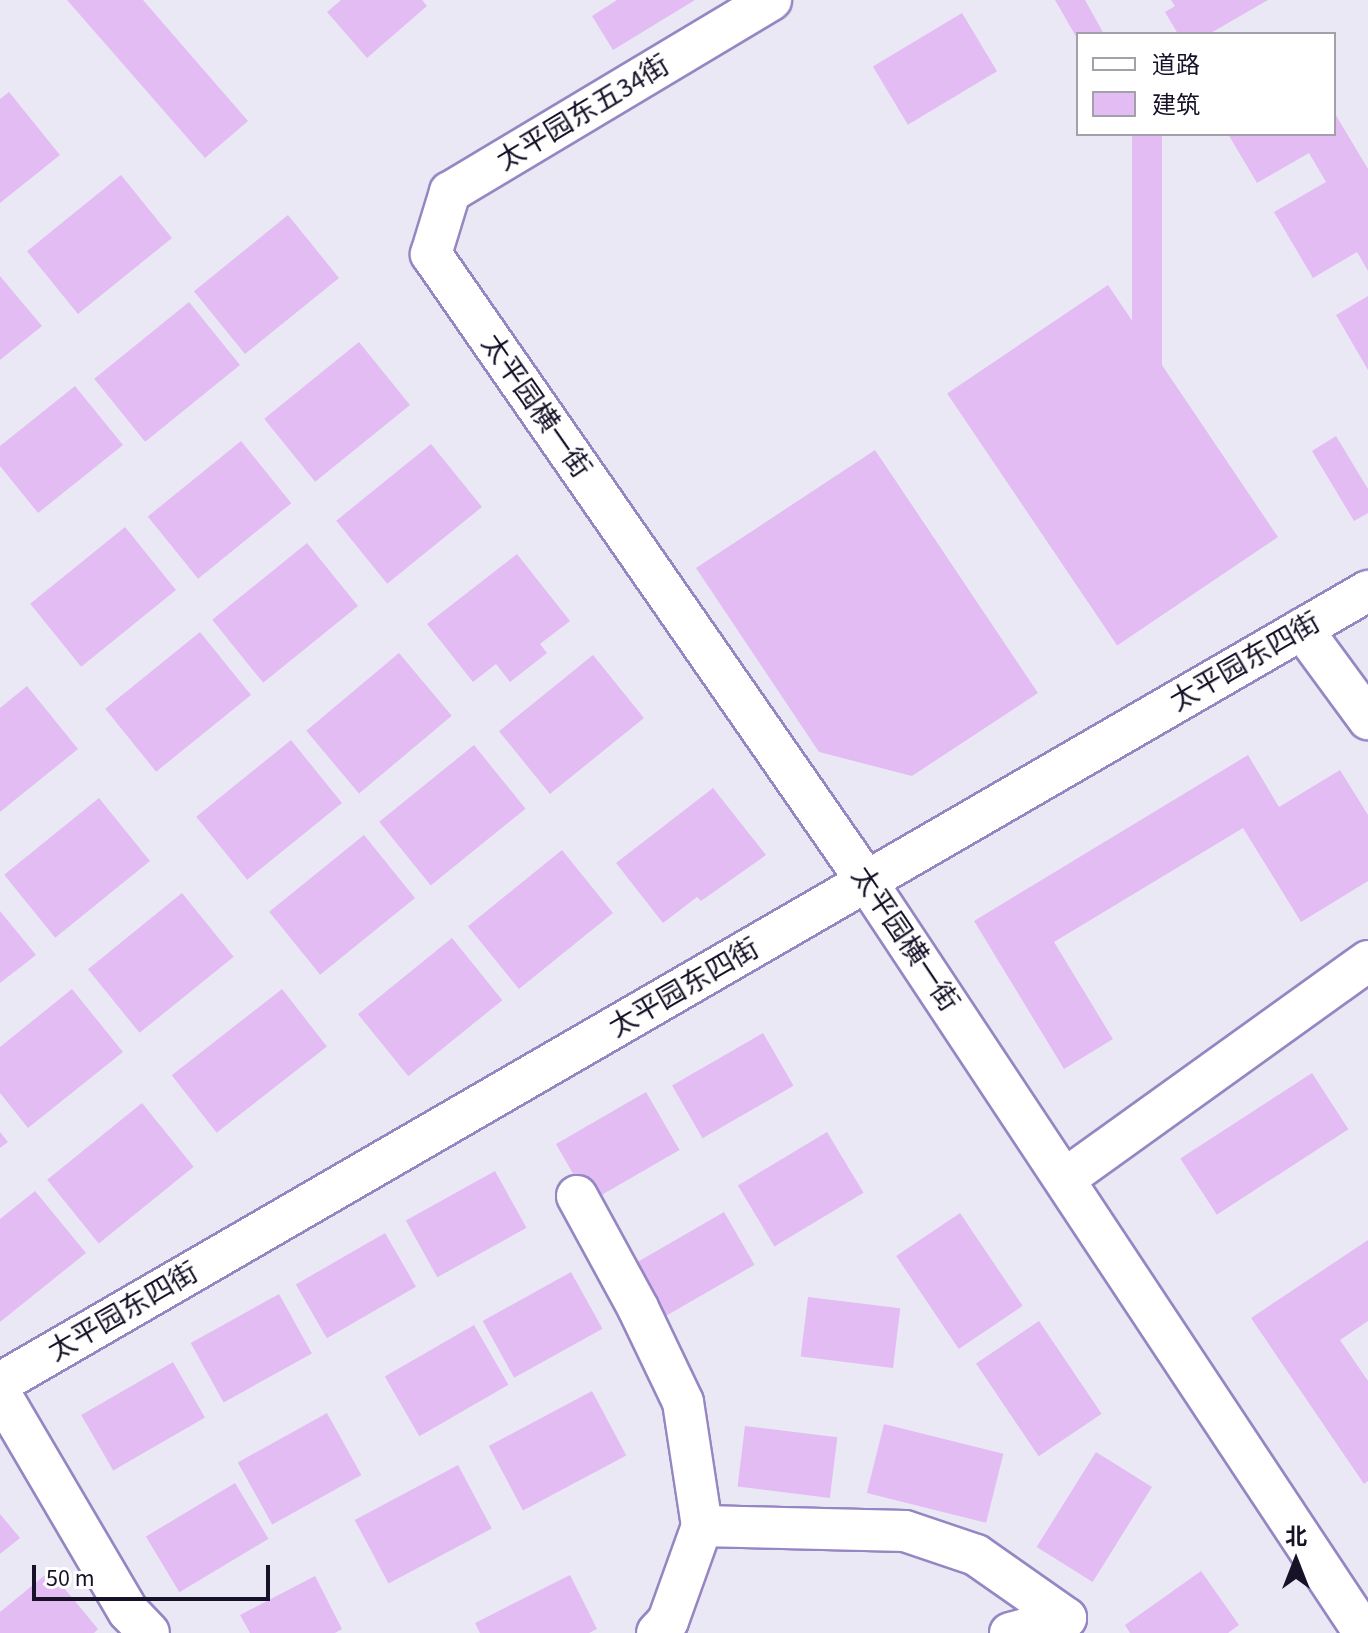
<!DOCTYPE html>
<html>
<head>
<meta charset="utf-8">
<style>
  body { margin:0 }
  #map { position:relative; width:1368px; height:1633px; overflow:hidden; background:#ebe8f5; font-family:"Source Sans 3","Noto Sans SC",sans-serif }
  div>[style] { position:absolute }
  .building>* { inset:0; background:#e3bcf4; transform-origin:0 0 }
  .roads { filter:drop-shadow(2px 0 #9687c2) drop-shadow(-2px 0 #9687c2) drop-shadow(0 2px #9687c2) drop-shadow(0 -2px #9687c2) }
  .minor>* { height:40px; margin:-20px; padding:0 20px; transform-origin:20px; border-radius:20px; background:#fff }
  span { translate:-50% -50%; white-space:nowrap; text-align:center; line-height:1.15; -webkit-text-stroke:6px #fff; paint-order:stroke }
  .street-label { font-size:28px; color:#181228 }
  .legend { position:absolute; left:1076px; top:32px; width:260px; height:104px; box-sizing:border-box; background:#fff; border:2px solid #a3a0a9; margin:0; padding:10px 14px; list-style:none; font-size:24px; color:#181228 }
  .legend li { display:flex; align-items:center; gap:16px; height:40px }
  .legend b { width:40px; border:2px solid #a3a0a9 }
  .north { position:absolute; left:1256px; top:1521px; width:80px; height:80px; -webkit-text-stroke:6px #fff; paint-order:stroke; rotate:0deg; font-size:22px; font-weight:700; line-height:32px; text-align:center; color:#181228 }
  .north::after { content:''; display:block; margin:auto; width:28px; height:36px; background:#181228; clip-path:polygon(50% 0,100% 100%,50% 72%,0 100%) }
  .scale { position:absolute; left:32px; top:1565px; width:238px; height:36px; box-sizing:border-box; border:4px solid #181228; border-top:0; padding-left:10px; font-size:24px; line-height:28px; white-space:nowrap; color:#181228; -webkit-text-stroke:6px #fff; paint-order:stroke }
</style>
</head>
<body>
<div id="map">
  <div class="building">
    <div style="clip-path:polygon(67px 0,143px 0,248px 121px,205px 158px)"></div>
    <div style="clip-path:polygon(341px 0,422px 0,427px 6px,367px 58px,327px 12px)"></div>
    <div style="clip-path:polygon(617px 0,695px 0,613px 50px,592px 16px)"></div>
    <div style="clip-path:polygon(1055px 0,1085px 0,1104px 34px,1078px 34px,1078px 40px)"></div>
    <div style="clip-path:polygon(1171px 0,1268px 0,1209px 34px,1178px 34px,1165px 12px,1175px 6px)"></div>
    <div style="left:962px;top:13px;width:68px;height:104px;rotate:59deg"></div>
    <div style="clip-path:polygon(9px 92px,60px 155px,0 203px,0 99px)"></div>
    <div style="clip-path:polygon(1334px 112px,1368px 169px,1368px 271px,1357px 252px,1313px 278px,1274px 212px,1326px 182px,1309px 153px,1257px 183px,1228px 134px,1334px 134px)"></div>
    <div style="left:1132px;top:134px;width:30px;height:301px"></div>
    <div style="left:121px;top:175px;width:81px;height:121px;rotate:51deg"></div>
    <div style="left:288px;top:215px;width:81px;height:121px;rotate:51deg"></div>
    <div style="clip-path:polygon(0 276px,42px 326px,0 360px)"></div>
    <div style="left:1108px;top:285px;width:304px;height:194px;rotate:56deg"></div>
    <div style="clip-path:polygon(1368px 296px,1368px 370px,1336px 315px)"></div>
    <div style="left:189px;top:302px;width:81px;height:122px;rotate:51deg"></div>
    <div style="left:359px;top:342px;width:81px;height:122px;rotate:51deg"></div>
    <div style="clip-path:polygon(75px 386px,123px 445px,38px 513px,0 466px,0 446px)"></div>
    <div style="clip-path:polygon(1336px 436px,1368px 489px,1368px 513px,1354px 521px,1312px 451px)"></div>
    <div style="left:241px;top:441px;width:80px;height:120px;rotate:51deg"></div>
    <div style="left:431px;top:444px;width:81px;height:122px;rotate:51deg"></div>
    <div style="clip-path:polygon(875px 450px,1038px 693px,912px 776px,819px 752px,696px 568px)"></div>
    <div style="left:125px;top:527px;width:81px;height:122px;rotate:51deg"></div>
    <div style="left:307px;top:543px;width:81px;height:122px;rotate:51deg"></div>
    <div style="clip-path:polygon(517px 554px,570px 621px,540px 644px,547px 653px,510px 682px,496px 664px,473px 682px,427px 624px)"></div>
    <div style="left:200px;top:632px;width:81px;height:122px;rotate:51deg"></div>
    <div style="left:399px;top:653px;width:82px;height:121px;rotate:50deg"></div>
    <div style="left:593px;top:655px;width:81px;height:121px;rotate:51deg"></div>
    <div style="clip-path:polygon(27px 686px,78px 749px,0 812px,0 708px)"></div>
    <div style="left:291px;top:740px;width:81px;height:122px;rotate:51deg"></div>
    <div style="left:474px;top:745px;width:82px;height:122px;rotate:51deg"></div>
    <div style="clip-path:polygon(1248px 755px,1279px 807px,1340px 770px,1368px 815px,1368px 881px,1301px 922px,1243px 828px,1054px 942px,1113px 1039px,1064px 1069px,974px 921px)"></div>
    <div style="clip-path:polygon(713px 788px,766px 855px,701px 901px,697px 897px,663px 923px,616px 863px)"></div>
    <div style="left:99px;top:798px;width:81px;height:122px;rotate:51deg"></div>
    <div style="left:364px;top:835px;width:81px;height:122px;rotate:51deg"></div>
    <div style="left:562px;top:850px;width:81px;height:121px;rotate:51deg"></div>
    <div style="left:182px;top:893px;width:82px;height:121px;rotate:51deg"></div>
    <div style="clip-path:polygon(0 911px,36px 955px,0 983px)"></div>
    <div style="left:452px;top:938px;width:80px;height:121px;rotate:51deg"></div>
    <div style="clip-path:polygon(72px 989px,123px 1052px,28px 1128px,0 1093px,0 1047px)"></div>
    <div style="left:282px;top:989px;width:73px;height:140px;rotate:52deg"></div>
    <div style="left:763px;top:1033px;width:61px;height:105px;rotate:60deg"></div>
    <div style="left:1312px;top:1073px;width:67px;height:157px;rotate:57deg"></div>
    <div style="left:646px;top:1092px;width:67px;height:104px;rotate:60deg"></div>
    <div style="left:142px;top:1103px;width:82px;height:122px;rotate:51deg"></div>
    <div style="clip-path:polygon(0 1132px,8px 1142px,0 1148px)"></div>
    <div style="left:827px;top:1132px;width:71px;height:104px;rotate:59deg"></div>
    <div style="left:495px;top:1171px;width:65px;height:102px;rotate:61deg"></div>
    <div style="clip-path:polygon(35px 1191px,86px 1253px,0 1322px,0 1219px)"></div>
    <div style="left:724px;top:1212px;width:61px;height:105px;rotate:60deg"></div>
    <div style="left:960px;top:1213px;width:112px;height:77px;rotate:56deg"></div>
    <div style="left:385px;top:1233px;width:62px;height:103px;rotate:60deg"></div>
    <div style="clip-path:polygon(1368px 1240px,1368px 1321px,1340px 1340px,1368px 1381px,1368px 1481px,1364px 1484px,1251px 1318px)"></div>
    <div style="left:571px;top:1272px;width:65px;height:101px;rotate:61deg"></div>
    <div style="left:279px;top:1294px;width:68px;height:101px;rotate:61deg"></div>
    <div style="left:808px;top:1297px;width:93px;height:60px;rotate:7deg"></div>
    <div style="left:1039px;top:1321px;width:112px;height:76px;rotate:56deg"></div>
    <div style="left:474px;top:1325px;width:69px;height:103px;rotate:60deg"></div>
    <div style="left:173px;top:1362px;width:64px;height:106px;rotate:60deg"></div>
    <div style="left:592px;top:1391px;width:73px;height:117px;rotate:62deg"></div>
    <div style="left:327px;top:1413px;width:71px;height:102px;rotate:61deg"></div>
    <div style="left:884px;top:1424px;width:123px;height:71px;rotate:14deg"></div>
    <div style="left:745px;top:1426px;width:93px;height:61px;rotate:7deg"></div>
    <div style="left:1096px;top:1452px;width:66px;height:112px;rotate:32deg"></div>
    <div style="left:458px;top:1465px;width:72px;height:117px;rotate:62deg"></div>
    <div style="left:235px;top:1483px;width:65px;height:104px;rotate:59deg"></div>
    <div style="clip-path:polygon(0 1514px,20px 1538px,0 1554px)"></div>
    <div style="clip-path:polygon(50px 1571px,98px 1629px,94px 1633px,0 1633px,0 1612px)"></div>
    <div style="clip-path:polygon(1201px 1571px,1239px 1625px,1228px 1633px,1130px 1633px,1125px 1625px)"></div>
    <div style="clip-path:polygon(570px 1575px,597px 1629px,589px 1633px,480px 1633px,475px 1623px)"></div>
    <div style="clip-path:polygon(315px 1576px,342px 1629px,335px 1633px,250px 1633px,240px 1615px)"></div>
  </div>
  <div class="roads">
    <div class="minor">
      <div style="left:771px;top:0;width:374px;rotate:149.1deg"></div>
      <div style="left:450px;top:192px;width:65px;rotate:107deg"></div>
      <div style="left:431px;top:254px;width:765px;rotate:55.23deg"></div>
      <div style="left:867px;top:882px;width:901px;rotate:56.5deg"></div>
      <div style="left:1302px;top:629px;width:112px;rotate:53.7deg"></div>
      <div style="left:1066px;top:1178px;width:372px;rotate:-35.7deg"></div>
      <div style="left:577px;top:1196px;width:128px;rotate:61.4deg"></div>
      <div style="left:638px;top:1308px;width:104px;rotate:64.4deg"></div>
      <div style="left:683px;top:1402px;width:125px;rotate:81.3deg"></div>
      <div style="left:702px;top:1526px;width:101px;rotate:109.7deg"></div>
      <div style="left:668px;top:1621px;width:16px;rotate:133deg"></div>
      <div style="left:0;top:1383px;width:1581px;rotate:-30.07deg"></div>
      <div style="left:0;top:1393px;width:253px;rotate:59.6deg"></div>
      <div style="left:128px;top:1611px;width:30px;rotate:46deg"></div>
      <div style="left:702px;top:1526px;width:203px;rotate:1.4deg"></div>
      <div style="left:905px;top:1531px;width:75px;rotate:18.7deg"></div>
      <div style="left:976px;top:1555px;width:110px;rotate:35deg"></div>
      <div style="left:1010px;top:1633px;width:58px;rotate:-15deg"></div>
    </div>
  </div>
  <div class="street-label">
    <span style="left:583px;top:113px;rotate:-31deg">太平园东五34街</span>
    <span style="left:536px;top:406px;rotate:55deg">太平园横一街</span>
    <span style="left:1245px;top:662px;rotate:-30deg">太平园东四街</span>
    <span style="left:905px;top:939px;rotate:56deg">太平园横一街</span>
    <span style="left:684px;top:988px;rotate:-30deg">太平园东四街</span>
    <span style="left:123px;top:1312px;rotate:-30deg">太平园东四街</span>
  </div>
  <ul class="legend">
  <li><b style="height:10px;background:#fff"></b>道路</li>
  <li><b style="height:22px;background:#e3bcf4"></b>建筑</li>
  </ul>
  <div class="north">北</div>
  <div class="scale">50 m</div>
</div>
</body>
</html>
